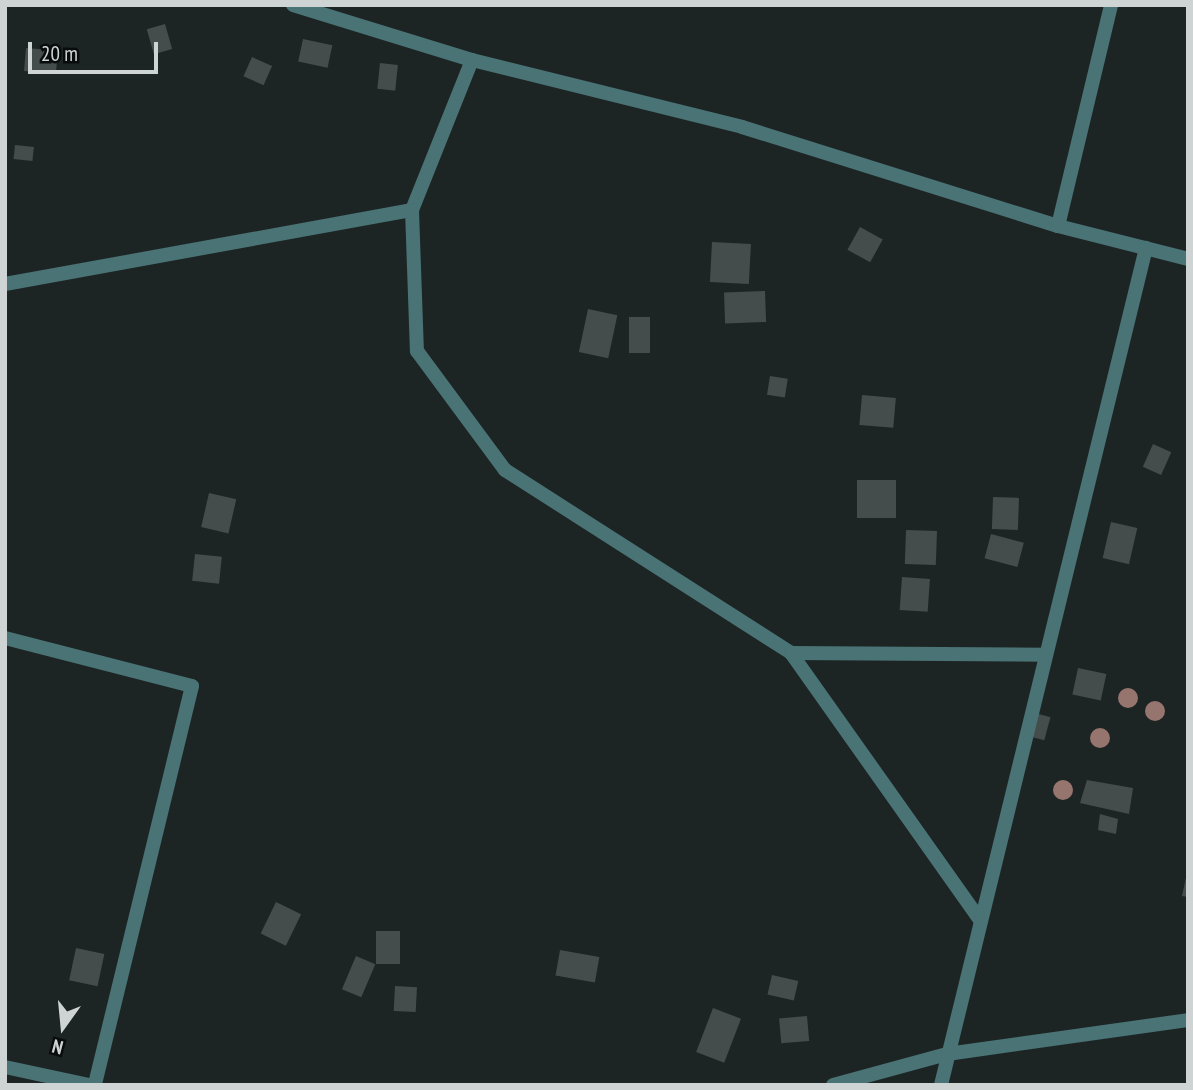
<!DOCTYPE html>
<html>
<head>
<meta charset="utf-8">
<style>
  body { margin:0 }
  #map { position:relative; width:1193px; height:1090px; overflow:hidden; background:#1d2424; font-family:"PT Sans Narrow",sans-serif }
  div>[style] { position:absolute }
  .building>* { inset:0; background:#444c4c; transform-origin:0 0 }
  .street>* { height:14px; margin:-7px; padding:0 7px; transform-origin:7px; border-radius:7px; background:#497375 }
  .trees>* { width:20px; height:20px; margin:-10px; border-radius:50%; background:#97756f }
  span { translate:-50% -50%; white-space:nowrap; text-align:center; line-height:1.15; -webkit-text-stroke:5px #090c0d; paint-order:stroke }
  .frame { position:absolute; inset:0; border:7px solid #ced3d3; pointer-events:none }
  .north { position:absolute; left:28px; top:992px; width:70px; height:70px; -webkit-text-stroke:5px #090c0d; paint-order:stroke; rotate:195deg; font-size:19px; font-weight:700; line-height:28px; text-align:center; color:#ced3d3 }
  .north::after { content:''; display:block; margin:auto; width:24px; height:32px; background:#ced3d3; clip-path:polygon(50% 0,100% 100%,50% 72%,0 100%) }
  .scale { position:absolute; left:28px; top:42px; width:130px; height:32px; box-sizing:border-box; border:4px solid #ced3d3; border-top:0; padding-left:9px; font-size:21px; line-height:24px; white-space:nowrap; color:#ced3d3; -webkit-text-stroke:5px #090c0d; paint-order:stroke }
</style>
</head>
<body>
<div id="map">
  <div class="building">
    <div style="left:165px;top:24px;width:26px;height:19px;rotate:74deg"></div>
    <div style="left:303px;top:39px;width:30px;height:23px;rotate:12deg"></div>
    <div style="left:26px;top:48px;width:32px;height:23px;rotate:5deg"></div>
    <div style="left:252px;top:57px;width:22px;height:21px;rotate:24deg"></div>
    <div style="left:380px;top:63px;width:18px;height:26px;rotate:6deg"></div>
    <div style="left:15px;top:145px;width:19px;height:14px;rotate:6deg"></div>
    <div style="left:860px;top:227px;width:26px;height:26px;rotate:29deg"></div>
    <div style="left:712px;top:242px;width:39px;height:40px;rotate:3deg"></div>
    <div style="left:765px;top:291px;width:31px;height:41px;rotate:88deg"></div>
    <div style="left:588px;top:309px;width:30px;height:44px;rotate:12deg"></div>
    <div style="left:650px;top:317px;width:36px;height:21px;rotate:90deg"></div>
    <div style="left:770px;top:376px;width:18px;height:19px;rotate:9deg"></div>
    <div style="left:862px;top:395px;width:34px;height:30px;rotate:5deg"></div>
    <div style="left:1153px;top:444px;width:20px;height:25px;rotate:24deg"></div>
    <div style="left:857px;top:480px;width:39px;height:38px"></div>
    <div style="left:209px;top:493px;width:28px;height:35px;rotate:13deg"></div>
    <div style="left:993px;top:497px;width:26px;height:32px;rotate:2deg"></div>
    <div style="left:1111px;top:522px;width:27px;height:37px;rotate:13deg"></div>
    <div style="left:906px;top:530px;width:31px;height:34px;rotate:2deg"></div>
    <div style="left:991px;top:534px;width:34px;height:25px;rotate:15deg"></div>
    <div style="left:195px;top:554px;width:27px;height:27px;rotate:6deg"></div>
    <div style="left:902px;top:577px;width:28px;height:33px;rotate:4deg"></div>
    <div style="left:1078px;top:668px;width:29px;height:27px;rotate:12deg"></div>
    <div style="left:1035px;top:713px;width:16px;height:24px;rotate:15deg"></div>
    <div style="clip-path:polygon(1087px 780px,1133px 788px,1129px 814px,1080px 803px)"></div>
    <div style="clip-path:polygon(1100px 814px,1118px 819px,1116px 834px,1098px 830px)"></div>
    <div style="clip-path:polygon(1187px 873px,1188px 873px,1188px 897px,1182px 896px)"></div>
    <div style="left:276px;top:902px;width:28px;height:35px;rotate:26deg"></div>
    <div style="left:376px;top:931px;width:24px;height:33px"></div>
    <div style="left:76px;top:948px;width:29px;height:33px;rotate:12deg"></div>
    <div style="left:560px;top:950px;width:40px;height:26px;rotate:10deg"></div>
    <div style="left:356px;top:956px;width:21px;height:36px;rotate:23deg"></div>
    <div style="left:772px;top:975px;width:27px;height:20px;rotate:13deg"></div>
    <div style="left:395px;top:986px;width:22px;height:25px;rotate:3deg"></div>
    <div style="left:713px;top:1008px;width:30px;height:47px;rotate:21deg"></div>
    <div style="left:807px;top:1016px;width:25px;height:28px;rotate:85deg"></div>
  </div>
  <div class="street">
    <div style="left:293px;top:5px;width:187px;rotate:17.1deg"></div>
    <div style="left:472px;top:60px;width:278px;rotate:13.9deg"></div>
    <div style="left:742px;top:127px;width:331px;rotate:17.4deg"></div>
    <div style="left:1058px;top:226px;width:134px;rotate:14.2deg"></div>
    <div style="left:472px;top:60px;width:162px;rotate:111.8deg"></div>
    <div style="left:412px;top:210px;width:141px;rotate:88deg"></div>
    <div style="left:417px;top:351px;width:148px;rotate:53.5deg"></div>
    <div style="left:505px;top:470px;width:340px;rotate:32.6deg"></div>
    <div style="left:791px;top:653px;width:327px;rotate:54.7deg"></div>
    <div style="left:1058px;top:226px;width:227px;rotate:-76.5deg"></div>
    <div style="left:5px;top:284px;width:414px;rotate:-10.3deg"></div>
    <div style="left:5px;top:638px;width:193px;rotate:14.4deg"></div>
    <div style="left:192px;top:686px;width:411px;rotate:103.7deg"></div>
    <div style="left:791px;top:653px;width:255px;rotate:0.4deg"></div>
    <div style="left:5px;top:1067px;width:85px;rotate:12.2deg"></div>
    <div style="left:833px;top:1085px;width:118px;rotate:-15.2deg"></div>
    <div style="left:947px;top:1054px;width:243px;rotate:-8deg"></div>
    <div style="left:941px;top:1085px;width:862px;rotate:-76.24deg"></div>
  </div>
  <div class="trees">
    <div style="left:1128px;top:698px"></div>
    <div style="left:1155px;top:711px"></div>
    <div style="left:1100px;top:738px"></div>
    <div style="left:1063px;top:790px"></div>
  </div>
  <div class="frame"></div>
  <div class="north">N</div>
  <div class="scale">20 m</div>
</div>
</body>
</html>
